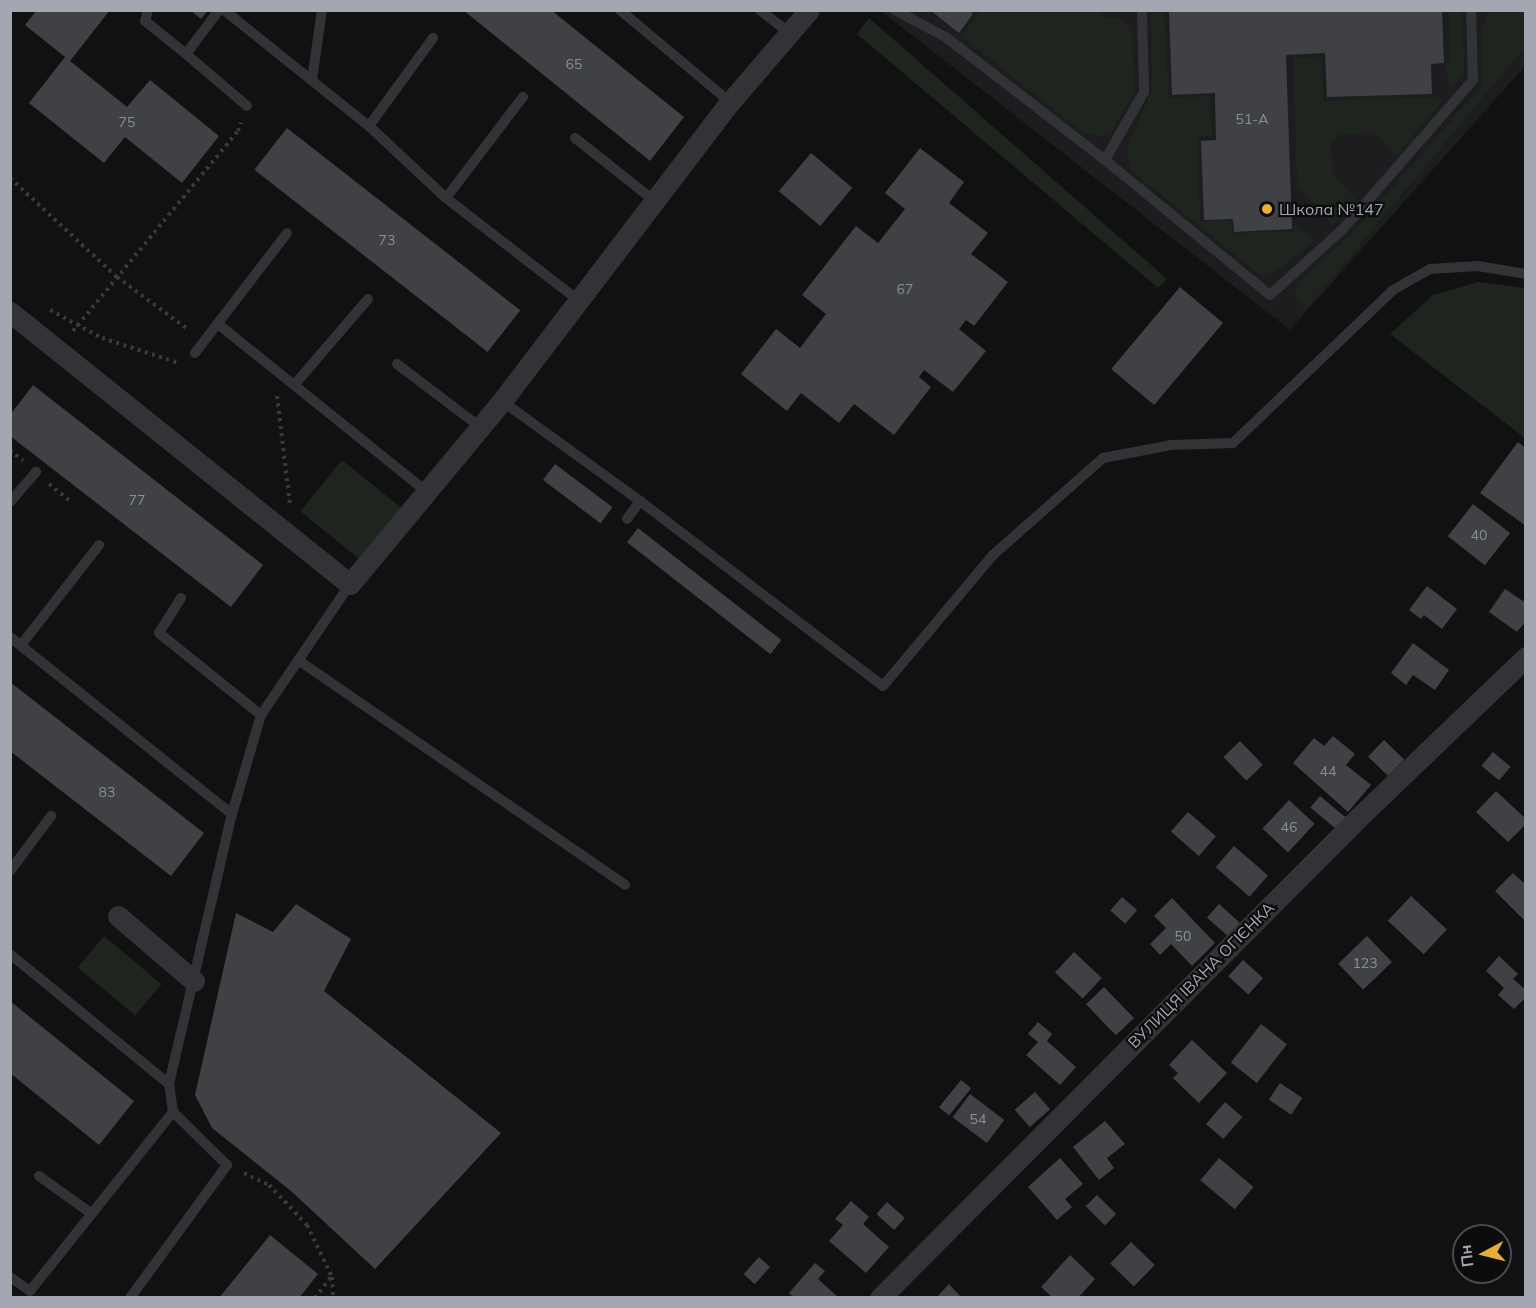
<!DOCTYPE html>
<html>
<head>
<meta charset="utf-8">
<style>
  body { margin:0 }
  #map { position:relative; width:1536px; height:1308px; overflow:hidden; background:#111112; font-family:Mulish,sans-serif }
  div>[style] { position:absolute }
  .built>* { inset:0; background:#1d1d1f }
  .green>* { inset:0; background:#1e251e; transform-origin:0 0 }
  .building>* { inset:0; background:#404145; transform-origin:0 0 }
  .path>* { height:4px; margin-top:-2px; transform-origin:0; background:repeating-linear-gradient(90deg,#383a3e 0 3px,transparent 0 7.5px) }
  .service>* { height:10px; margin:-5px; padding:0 5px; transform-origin:5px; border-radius:5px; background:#323337 }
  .minor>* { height:21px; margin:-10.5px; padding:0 10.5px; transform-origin:10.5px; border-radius:10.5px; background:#323337 }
  .dots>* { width:16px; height:16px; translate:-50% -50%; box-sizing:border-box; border:3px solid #0c0c0d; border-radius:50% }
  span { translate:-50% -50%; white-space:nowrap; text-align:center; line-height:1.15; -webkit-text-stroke:4.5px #0c0c0d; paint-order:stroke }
  .number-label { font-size:14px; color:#8a8e97 }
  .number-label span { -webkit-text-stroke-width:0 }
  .poi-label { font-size:16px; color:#a3a7b2 }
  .left { translate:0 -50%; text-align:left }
  .street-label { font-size:16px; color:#a3a7b2 }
  .frame { position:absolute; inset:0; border:12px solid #a3a7b2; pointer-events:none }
  .north { position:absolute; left:1452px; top:1224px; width:60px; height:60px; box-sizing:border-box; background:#0c0c0d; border:2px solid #484a4f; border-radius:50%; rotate:263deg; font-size:16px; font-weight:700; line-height:24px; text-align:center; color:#a3a7b2 }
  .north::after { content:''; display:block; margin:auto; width:21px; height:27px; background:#e5af36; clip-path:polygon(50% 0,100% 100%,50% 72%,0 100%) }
</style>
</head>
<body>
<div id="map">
  <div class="built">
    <div style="clip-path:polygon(881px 11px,1525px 11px,1525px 66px,1290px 330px)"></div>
  </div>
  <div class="green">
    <div style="clip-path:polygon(980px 11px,1102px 11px,1102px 17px,1118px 18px,1125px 23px,1132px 33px,1134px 92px,1111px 132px,1100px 136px,1083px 133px,962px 36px)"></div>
    <div style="clip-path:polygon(1151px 11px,1164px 11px,1169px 98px,1210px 96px,1212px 136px,1197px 137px,1200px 221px,1231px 221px,1232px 233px,1294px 232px,1294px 224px,1314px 241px,1275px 272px,1259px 274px,1135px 174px,1129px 165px,1126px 151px,1130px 139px,1152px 92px)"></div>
    <div style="clip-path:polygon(1449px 11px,1462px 11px,1464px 70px,1451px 92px,1445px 64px,1450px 63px)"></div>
    <div style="clip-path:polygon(1490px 11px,1525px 11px,1525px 47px,1305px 310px,1294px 294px,1303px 277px,1351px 235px,1483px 85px,1481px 28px)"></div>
    <div style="clip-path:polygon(869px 18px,1167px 279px,1158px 288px,857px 34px)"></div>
    <div style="clip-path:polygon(1321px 57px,1324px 101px,1437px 97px,1443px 101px,1396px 155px,1374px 132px,1339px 135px,1331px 145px,1333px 175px,1356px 200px,1333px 225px,1297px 186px,1294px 58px)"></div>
    <div style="clip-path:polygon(1478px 282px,1525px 288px,1525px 438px,1390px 334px,1433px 295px)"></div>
    <div style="left:342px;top:460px;width:78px;height:66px;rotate:39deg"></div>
    <div style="left:104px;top:936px;width:75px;height:41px;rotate:40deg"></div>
  </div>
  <div class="building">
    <div style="clip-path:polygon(37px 10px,110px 10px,70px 61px,127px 107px,150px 80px,219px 136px,182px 183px,125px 137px,104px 163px,29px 103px,65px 57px,25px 25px)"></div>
    <div style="clip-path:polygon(190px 10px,208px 10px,201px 19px)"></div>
    <div style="clip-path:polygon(463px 10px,551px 10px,684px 117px,650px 161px)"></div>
    <div style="clip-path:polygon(930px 10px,969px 10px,973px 14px,959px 33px)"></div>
    <div style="clip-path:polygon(1442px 10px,1444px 63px,1431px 64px,1432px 94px,1327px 97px,1325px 53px,1286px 55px,1292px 229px,1234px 232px,1233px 219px,1204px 220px,1201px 141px,1216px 140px,1215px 93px,1172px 95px,1169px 11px)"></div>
    <div style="left:287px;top:128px;width:296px;height:53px;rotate:38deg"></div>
    <div style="clip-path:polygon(920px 148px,964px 182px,949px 203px,988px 233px,971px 254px,1008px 282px,974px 326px,966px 320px,959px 329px,986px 351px,953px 392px,924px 370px,919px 377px,931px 387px,894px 435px,854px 404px,839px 423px,801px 393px,787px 411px,741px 374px,776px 329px,800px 348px,826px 314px,802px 295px,856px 226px,878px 243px,905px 209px,885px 193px)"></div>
    <div style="left:811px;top:153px;width:54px;height:50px;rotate:40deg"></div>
    <div style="left:1180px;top:287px;width:56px;height:107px;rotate:40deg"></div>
    <div style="clip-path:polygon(33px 385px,263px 565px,231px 607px,10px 436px,10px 415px)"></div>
    <div style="clip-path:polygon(1518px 442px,1526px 448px,1526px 526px,1480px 493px)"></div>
    <div style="left:555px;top:464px;width:72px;height:20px;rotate:37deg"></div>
    <div style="left:1473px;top:504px;width:47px;height:41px;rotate:38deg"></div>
    <div style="left:638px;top:528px;width:182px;height:18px;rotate:38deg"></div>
    <div style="clip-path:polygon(1427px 586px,1457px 609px,1442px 629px,1424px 615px,1421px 619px,1409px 610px)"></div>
    <div style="clip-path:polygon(1505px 589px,1526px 603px,1526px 621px,1517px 632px,1489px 612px)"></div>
    <div style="clip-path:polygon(1413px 643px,1449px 670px,1435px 690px,1413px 675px,1406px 685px,1391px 673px)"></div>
    <div style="clip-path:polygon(10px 682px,204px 833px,171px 876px,10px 751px)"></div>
    <div style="clip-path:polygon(1333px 736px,1355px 754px,1346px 765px,1371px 785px,1348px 812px,1293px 763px,1314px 738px,1324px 746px)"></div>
    <div style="left:1384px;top:740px;width:28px;height:23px;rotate:44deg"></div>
    <div style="left:1240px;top:741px;width:33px;height:23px;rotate:46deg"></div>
    <div style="left:1493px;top:752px;width:23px;height:18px;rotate:40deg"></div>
    <div style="clip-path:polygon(1496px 791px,1526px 819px,1526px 824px,1508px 842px,1476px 812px)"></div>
    <div style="left:1320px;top:796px;width:34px;height:15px;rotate:40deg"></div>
    <div style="left:1289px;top:800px;width:35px;height:39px;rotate:43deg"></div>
    <div style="left:1188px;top:812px;width:37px;height:26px;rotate:41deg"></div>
    <div style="left:1234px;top:846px;width:45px;height:28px;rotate:41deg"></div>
    <div style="clip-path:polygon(1513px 873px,1526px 885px,1526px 922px,1495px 891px)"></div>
    <div style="left:1411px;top:896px;width:49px;height:34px;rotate:43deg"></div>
    <div style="left:1122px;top:897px;width:20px;height:18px;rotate:41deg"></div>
    <div style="clip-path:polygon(1172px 898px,1215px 943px,1192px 966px,1171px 944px,1160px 955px,1150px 944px,1166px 928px,1154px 916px)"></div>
    <div style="clip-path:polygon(296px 904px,351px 939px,324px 991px,501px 1133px,375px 1269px,291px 1191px,212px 1128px,195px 1095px,236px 913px,273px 932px)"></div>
    <div style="left:1219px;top:904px;width:28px;height:18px;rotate:42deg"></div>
    <div style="left:1367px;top:936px;width:36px;height:40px;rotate:46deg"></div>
    <div style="left:1074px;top:952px;width:38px;height:28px;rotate:43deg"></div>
    <div style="clip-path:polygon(1499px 956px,1518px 974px,1513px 979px,1526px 990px,1526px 997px,1514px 1009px,1498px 995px,1504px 988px,1486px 971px)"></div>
    <div style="left:1243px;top:960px;width:27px;height:22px;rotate:42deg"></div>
    <div style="left:1104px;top:987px;width:43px;height:25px;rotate:46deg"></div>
    <div style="clip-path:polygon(10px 1001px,134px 1101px,99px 1145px,10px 1073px)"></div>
    <div style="clip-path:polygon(1038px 1022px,1052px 1034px,1047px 1041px,1076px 1067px,1060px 1085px,1026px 1055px,1038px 1042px,1028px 1034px)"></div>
    <div style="left:1261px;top:1024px;width:33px;height:49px;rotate:38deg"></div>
    <div style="clip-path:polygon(1192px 1040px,1227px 1073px,1199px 1103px,1173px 1078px,1178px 1073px,1169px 1065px)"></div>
    <div style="left:961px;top:1080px;width:13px;height:35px;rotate:39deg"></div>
    <div style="left:1280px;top:1083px;width:27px;height:20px;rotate:34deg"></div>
    <div style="left:1035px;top:1092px;width:23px;height:27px;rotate:49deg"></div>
    <div style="left:970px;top:1094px;width:43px;height:29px;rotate:37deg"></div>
    <div style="left:1225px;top:1102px;width:23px;height:29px;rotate:41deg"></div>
    <div style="clip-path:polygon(1105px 1121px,1125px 1144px,1107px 1158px,1114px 1168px,1099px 1180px,1073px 1147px)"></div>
    <div style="clip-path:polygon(1060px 1158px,1083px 1184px,1065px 1199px,1072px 1207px,1057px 1220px,1028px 1187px)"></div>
    <div style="left:1219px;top:1158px;width:45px;height:29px;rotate:40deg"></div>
    <div style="left:1097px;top:1195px;width:27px;height:16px;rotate:45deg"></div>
    <div style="clip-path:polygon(851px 1201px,869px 1217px,863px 1224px,889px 1247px,866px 1273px,829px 1241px,843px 1225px,835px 1219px)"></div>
    <div style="left:887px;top:1202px;width:24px;height:16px;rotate:42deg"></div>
    <div style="clip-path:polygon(270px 1235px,318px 1274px,299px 1298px,219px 1298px)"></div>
    <div style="left:1131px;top:1242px;width:33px;height:30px;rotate:44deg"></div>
    <div style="clip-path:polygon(1070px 1255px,1095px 1279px,1078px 1298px,1053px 1298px,1041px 1287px)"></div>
    <div style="left:759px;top:1257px;width:15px;height:23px;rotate:42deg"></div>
    <div style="clip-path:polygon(815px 1263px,825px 1271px,818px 1279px,839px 1298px,794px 1298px,789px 1293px)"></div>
    <div style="clip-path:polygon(949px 1284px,962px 1298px,936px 1298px)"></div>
  </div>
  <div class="path">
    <div style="left:10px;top:178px;width:146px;rotate:42.8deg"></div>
    <div style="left:117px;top:277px;width:89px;rotate:36.4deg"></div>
    <div style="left:50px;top:310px;width:59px;rotate:28.3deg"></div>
    <div style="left:102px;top:338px;width:81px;rotate:18deg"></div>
    <div style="left:73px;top:331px;width:259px;rotate:-50.5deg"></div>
    <div style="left:238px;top:131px;width:9px;rotate:-69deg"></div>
    <div style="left:277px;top:396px;width:110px;rotate:83.2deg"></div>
    <div style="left:10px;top:450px;width:17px;rotate:40deg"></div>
    <div style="left:49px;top:484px;width:28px;rotate:39deg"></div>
    <div style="left:244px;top:1173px;width:28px;rotate:26deg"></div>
    <div style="left:269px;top:1185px;width:55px;rotate:46.5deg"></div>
    <div style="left:307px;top:1225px;width:58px;rotate:64.3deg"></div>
    <div style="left:332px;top:1277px;width:21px;rotate:87deg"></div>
    <div style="left:315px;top:1298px;width:26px;rotate:-53deg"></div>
  </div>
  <div class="service">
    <div style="left:148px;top:10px;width:11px;rotate:105deg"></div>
    <div style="left:145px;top:21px;width:53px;rotate:38.8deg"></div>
    <div style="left:186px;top:54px;width:55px;rotate:-53.1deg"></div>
    <div style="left:224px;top:10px;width:186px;rotate:38.7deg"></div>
    <div style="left:369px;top:126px;width:105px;rotate:43.1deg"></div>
    <div style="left:446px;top:198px;width:167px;rotate:37.7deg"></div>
    <div style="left:620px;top:10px;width:143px;rotate:39.9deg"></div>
    <div style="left:760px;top:10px;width:37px;rotate:38deg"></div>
    <div style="left:895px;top:10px;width:59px;rotate:28.3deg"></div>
    <div style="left:947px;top:38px;width:200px;rotate:37.7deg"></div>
    <div style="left:1105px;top:160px;width:213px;rotate:39.3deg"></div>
    <div style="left:1270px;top:295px;width:98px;rotate:-42.1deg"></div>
    <div style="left:1343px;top:229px;width:198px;rotate:-48.9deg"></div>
    <div style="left:1473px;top:80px;width:70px;rotate:-91.6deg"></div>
    <div style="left:186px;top:54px;width:80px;rotate:40.4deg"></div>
    <div style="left:312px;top:80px;width:71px;rotate:-81.9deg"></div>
    <div style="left:369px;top:126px;width:109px;rotate:-54deg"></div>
    <div style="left:575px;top:138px;width:103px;rotate:38.3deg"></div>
    <div style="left:1105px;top:160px;width:78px;rotate:-60.2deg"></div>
    <div style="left:1144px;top:92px;width:82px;rotate:-91.4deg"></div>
    <div style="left:446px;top:198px;width:127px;rotate:-52.7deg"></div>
    <div style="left:218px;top:324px;width:268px;rotate:38.8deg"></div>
    <div style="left:195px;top:353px;width:151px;rotate:-52.5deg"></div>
    <div style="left:397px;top:364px;width:104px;rotate:37.2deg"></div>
    <div style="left:295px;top:384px;width:112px;rotate:-49.3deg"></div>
    <div style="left:502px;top:401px;width:170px;rotate:35.9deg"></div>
    <div style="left:640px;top:501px;width:22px;rotate:126deg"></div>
    <div style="left:640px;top:501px;width:305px;rotate:37.3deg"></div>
    <div style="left:883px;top:686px;width:171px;rotate:-50deg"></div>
    <div style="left:993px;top:555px;width:147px;rotate:-41.4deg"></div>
    <div style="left:1103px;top:458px;width:69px;rotate:-10.8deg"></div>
    <div style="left:1171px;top:445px;width:62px;rotate:-1.8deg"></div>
    <div style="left:1233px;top:443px;width:221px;rotate:-43.7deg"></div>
    <div style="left:1393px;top:290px;width:43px;rotate:-29.6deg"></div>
    <div style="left:1430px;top:269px;width:48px;rotate:-3.6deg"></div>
    <div style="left:1478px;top:266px;width:49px;rotate:9.5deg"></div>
    <div style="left:10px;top:502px;width:40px;rotate:-49deg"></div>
    <div style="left:181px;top:598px;width:41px;rotate:122.2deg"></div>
    <div style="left:159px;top:633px;width:131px;rotate:38.8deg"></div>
    <div style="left:10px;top:637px;width:284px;rotate:38.6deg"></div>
    <div style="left:21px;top:645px;width:127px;rotate:-52deg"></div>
    <div style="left:298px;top:660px;width:397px;rotate:34.5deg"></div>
    <div style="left:10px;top:871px;width:69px;rotate:-53.3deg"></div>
    <div style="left:10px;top:954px;width:205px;rotate:39.3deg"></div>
    <div style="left:39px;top:1176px;width:65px;rotate:35.6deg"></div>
    <div style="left:10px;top:1277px;width:24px;rotate:35deg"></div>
    <div style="left:30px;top:1291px;width:229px;rotate:-51.4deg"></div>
    <div style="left:130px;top:1298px;width:165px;rotate:-53.9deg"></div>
    <div style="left:227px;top:1165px;width:76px;rotate:-135.5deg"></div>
    <div style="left:173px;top:1112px;width:28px;rotate:-98deg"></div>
    <div style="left:169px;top:1084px;width:277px;rotate:-76.9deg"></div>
    <div style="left:232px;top:814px;width:103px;rotate:-73.7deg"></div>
    <div style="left:261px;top:715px;width:158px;rotate:-55.8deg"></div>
  </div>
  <div class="minor">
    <div style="left:10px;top:312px;width:435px;rotate:38.7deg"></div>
    <div style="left:350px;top:584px;width:238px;rotate:-50.3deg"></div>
    <div style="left:502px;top:401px;width:376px;rotate:-52.7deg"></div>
    <div style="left:730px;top:102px;width:121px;rotate:-49.3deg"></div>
    <div style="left:118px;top:916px;width:100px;rotate:40.5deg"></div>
    <div style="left:880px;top:1298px;width:677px;rotate:-45.12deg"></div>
    <div style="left:1358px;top:818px;width:233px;rotate:-43.8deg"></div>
  </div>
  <div class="dots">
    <div style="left:1267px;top:209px;background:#e5af36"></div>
  </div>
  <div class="number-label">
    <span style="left:574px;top:64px">65</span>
    <span style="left:1252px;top:119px">51-А</span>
    <span style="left:127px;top:122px">75</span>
    <span style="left:387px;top:240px">73</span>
    <span style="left:905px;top:289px">67</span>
    <span style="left:137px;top:500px">77</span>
    <span style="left:1479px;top:535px">40</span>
    <span style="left:1328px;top:771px">44</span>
    <span style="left:107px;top:792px">83</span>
    <span style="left:1289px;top:827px">46</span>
    <span style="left:1183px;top:936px">50</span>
    <span style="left:1365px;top:963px">123</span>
    <span style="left:978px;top:1119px">54</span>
  </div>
  <div class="poi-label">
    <span class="left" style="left:1279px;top:209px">Школа №147</span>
  </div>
  <div class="street-label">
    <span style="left:1201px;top:975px;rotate:-45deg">ВУЛИЦЯ ІВАНА ОГІЄНКА</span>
  </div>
  <div class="frame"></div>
  <div class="north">Пн</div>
</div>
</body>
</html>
